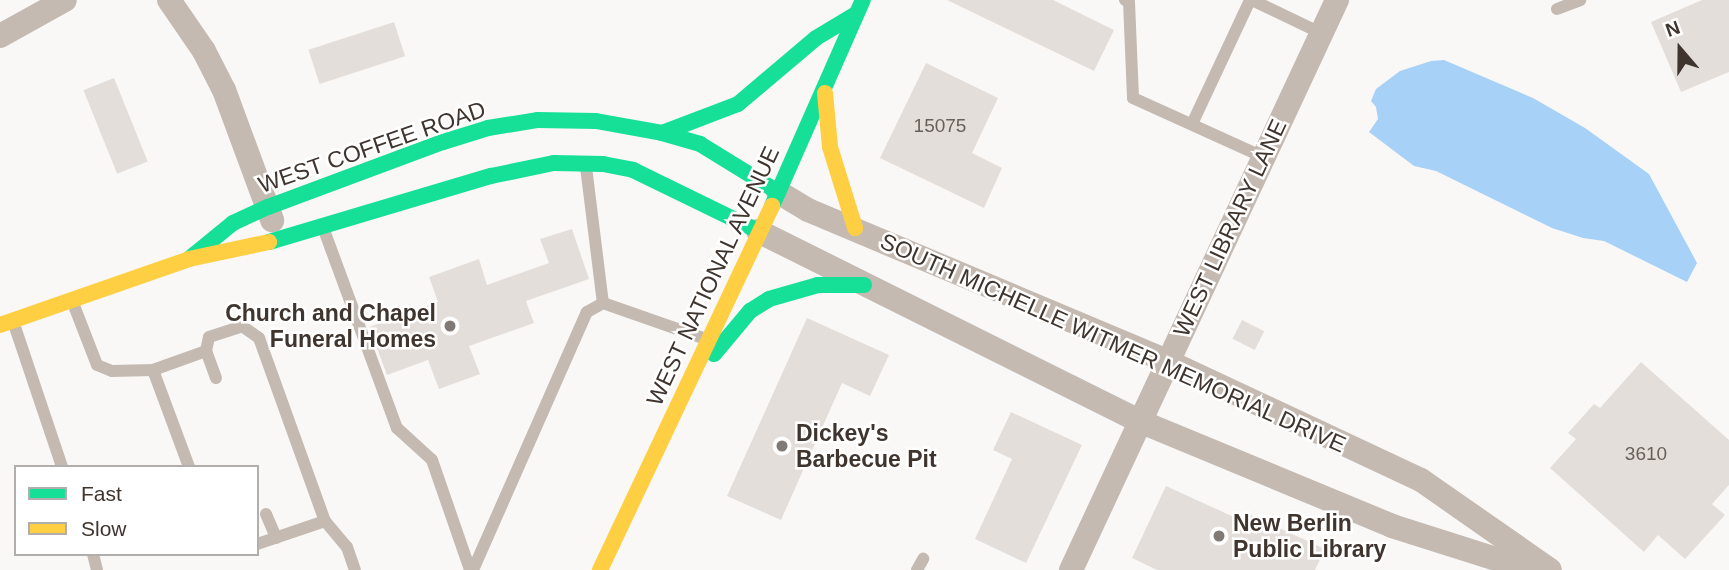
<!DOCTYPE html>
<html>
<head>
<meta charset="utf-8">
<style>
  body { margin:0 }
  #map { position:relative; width:1729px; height:570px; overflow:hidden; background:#faf8f6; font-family:Arial,sans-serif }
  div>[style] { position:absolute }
  .water>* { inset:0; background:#a7d1f7 }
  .building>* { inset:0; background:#e4deda; transform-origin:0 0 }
  .lane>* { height:12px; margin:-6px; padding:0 6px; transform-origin:6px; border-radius:6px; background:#c4bab2 }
  .street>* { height:24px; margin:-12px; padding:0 12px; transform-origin:12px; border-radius:12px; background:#c4bab2 }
  .fast>* { height:16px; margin:-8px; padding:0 8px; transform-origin:8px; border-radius:8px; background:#16e098 }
  .slow>* { height:16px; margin:-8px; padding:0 8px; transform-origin:8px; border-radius:8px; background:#ffcf43 }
  .dots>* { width:19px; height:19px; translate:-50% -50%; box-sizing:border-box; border:4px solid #fff; border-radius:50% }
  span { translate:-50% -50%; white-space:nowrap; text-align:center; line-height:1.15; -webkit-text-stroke:5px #fff; paint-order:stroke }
  .number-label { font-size:19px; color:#69605a }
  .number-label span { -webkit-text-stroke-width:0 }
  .street-label { font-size:23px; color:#3f352e }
  .poi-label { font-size:23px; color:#3f352e; font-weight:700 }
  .right { translate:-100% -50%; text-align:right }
  .left { translate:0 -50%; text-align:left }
  .legend { position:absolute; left:14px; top:465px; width:245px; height:91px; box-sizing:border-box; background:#fff; border:2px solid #b2aeab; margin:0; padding:9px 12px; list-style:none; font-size:21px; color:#3f352e }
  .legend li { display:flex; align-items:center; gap:14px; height:35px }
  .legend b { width:35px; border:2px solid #b2aeab }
  .north { position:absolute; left:1645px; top:14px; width:70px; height:70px; -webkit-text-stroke:5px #fff; paint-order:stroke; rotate:340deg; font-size:19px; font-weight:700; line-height:28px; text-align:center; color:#3f352e }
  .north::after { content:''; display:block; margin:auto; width:24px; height:32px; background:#3f352e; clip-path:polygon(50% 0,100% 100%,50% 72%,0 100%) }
</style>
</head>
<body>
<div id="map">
  <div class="water">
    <div style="clip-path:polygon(1444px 60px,1533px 98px,1585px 128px,1649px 174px,1697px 263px,1687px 282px,1604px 241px,1583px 238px,1552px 228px,1436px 171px,1414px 166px,1369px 132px,1378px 119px,1376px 107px,1371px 101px,1376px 89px,1400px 71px,1431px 61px)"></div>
  </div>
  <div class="building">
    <div style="clip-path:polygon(947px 0,1053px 0,1114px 30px,1094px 71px)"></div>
    <div style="clip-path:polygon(1702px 0,1729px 0,1729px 72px,1681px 92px,1651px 22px)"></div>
    <div style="left:394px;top:22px;width:36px;height:90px;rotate:72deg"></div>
    <div style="clip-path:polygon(926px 63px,998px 98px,972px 153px,1002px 168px,984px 208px,880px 158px)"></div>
    <div style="left:114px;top:78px;width:90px;height:33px;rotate:68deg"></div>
    <div style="clip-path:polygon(572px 229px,589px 279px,526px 301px,534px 323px,469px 346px,480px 374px,439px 389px,428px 360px,387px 375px,369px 327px,438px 302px,429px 277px,479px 259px,487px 285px,549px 263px,540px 239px)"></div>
    <div style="clip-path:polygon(807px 318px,889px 355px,870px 396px,842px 383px,781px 520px,727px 496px)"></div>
    <div style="left:1242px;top:320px;width:25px;height:21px;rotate:27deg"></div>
    <div style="clip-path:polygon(1641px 362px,1729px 440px,1729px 485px,1712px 504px,1725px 515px,1685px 559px,1658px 535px,1644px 552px,1550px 468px,1576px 439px,1568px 433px,1594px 404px,1600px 408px)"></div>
    <div style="clip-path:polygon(1011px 412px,1082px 445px,1026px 563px,975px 539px,1012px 459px,993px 450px)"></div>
    <div style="clip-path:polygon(1166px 486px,1247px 523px,1251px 515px,1325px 549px,1315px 570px,1157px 570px,1132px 558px)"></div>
  </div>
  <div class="lane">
    <div style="left:1125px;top:0;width:4px;rotate:27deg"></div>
    <div style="left:1129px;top:2px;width:96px;rotate:87.6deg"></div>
    <div style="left:1133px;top:98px;width:143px;rotate:24.4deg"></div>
    <div style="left:1252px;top:0;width:76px;rotate:25.6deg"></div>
    <div style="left:1557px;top:9px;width:25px;rotate:-21deg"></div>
    <div style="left:1192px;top:124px;width:137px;rotate:-64.9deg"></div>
    <div style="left:586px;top:167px;width:137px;rotate:82.9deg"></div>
    <div style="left:324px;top:230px;width:211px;rotate:69.8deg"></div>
    <div style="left:397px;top:428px;width:47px;rotate:42.4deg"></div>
    <div style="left:432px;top:460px;width:116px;rotate:70.9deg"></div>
    <div style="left:73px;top:303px;width:66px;rotate:68.8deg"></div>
    <div style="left:97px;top:365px;width:16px;rotate:22deg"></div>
    <div style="left:112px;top:371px;width:41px;rotate:-1.4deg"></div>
    <div style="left:153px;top:370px;width:103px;rotate:69.6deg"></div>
    <div style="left:14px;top:324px;width:151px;rotate:71.4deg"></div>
    <div style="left:153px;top:370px;width:56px;rotate:-19.7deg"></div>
    <div style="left:216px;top:378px;width:29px;rotate:-110deg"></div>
    <div style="left:206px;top:351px;width:14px;rotate:-78deg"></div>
    <div style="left:209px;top:337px;width:35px;rotate:-18deg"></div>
    <div style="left:242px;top:326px;width:21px;rotate:35deg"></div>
    <div style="left:259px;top:338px;width:195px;rotate:70.2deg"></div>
    <div style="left:325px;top:521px;width:72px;rotate:161.3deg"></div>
    <div style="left:266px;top:514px;width:26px;rotate:67deg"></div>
    <div style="left:325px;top:521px;width:34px;rotate:50deg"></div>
    <div style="left:347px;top:547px;width:24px;rotate:71deg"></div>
    <div style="left:93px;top:554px;width:16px;rotate:76deg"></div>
    <div style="left:473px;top:570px;width:282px;rotate:-66.2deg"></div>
    <div style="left:587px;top:312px;width:18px;rotate:-29deg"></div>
    <div style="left:603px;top:303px;width:109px;rotate:19.3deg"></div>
    <div style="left:917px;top:570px;width:13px;rotate:-61deg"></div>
  </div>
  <div class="street">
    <div style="left:169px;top:0;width:62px;rotate:55.5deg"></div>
    <div style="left:204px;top:51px;width:44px;rotate:62.9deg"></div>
    <div style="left:224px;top:90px;width:139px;rotate:69.7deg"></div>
    <div style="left:0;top:36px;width:74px;rotate:-29deg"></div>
    <div style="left:778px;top:192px;width:35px;rotate:31deg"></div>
    <div style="left:808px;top:210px;width:389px;rotate:22.8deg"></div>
    <div style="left:1167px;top:361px;width:280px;rotate:25.1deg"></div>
    <div style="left:1421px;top:480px;width:157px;rotate:34.9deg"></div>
    <div style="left:758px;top:231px;width:426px;rotate:26.5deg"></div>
    <div style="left:1139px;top:421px;width:274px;rotate:22.5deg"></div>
    <div style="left:1392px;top:526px;width:146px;rotate:17.6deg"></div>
    <div style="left:1071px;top:570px;width:629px;rotate:-64.98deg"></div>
  </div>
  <div class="fast">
    <div style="left:662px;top:133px;width:81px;rotate:-20.9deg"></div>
    <div style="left:738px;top:104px;width:102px;rotate:-40.2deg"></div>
    <div style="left:816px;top:38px;width:47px;rotate:-31deg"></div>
    <div style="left:772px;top:206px;width:225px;rotate:-66.2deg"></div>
    <div style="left:269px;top:242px;width:232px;rotate:-16.6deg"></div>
    <div style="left:491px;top:176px;width:64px;rotate:-11.7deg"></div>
    <div style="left:554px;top:163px;width:49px;rotate:1.2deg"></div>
    <div style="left:603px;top:164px;width:31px;rotate:11deg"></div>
    <div style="left:633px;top:170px;width:139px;rotate:26deg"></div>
    <div style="left:189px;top:259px;width:57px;rotate:-39.3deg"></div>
    <div style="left:233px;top:223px;width:38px;rotate:-25deg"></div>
    <div style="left:268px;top:207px;width:187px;rotate:-20.4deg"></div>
    <div style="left:443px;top:142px;width:47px;rotate:-17.3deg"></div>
    <div style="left:488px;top:128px;width:51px;rotate:-9.1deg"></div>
    <div style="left:538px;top:120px;width:58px;rotate:1deg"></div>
    <div style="left:596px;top:121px;width:67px;rotate:10.3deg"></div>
    <div style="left:662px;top:133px;width:40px;rotate:16deg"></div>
    <div style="left:700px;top:144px;width:92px;rotate:31.6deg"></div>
    <div style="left:714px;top:354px;width:56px;rotate:-50.1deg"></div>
    <div style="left:750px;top:311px;width:22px;rotate:-32deg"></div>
    <div style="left:769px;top:299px;width:51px;rotate:-15.9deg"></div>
    <div style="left:818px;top:285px;width:46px"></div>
  </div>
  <div class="slow">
    <div style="left:825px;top:93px;width:54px;rotate:84.7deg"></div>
    <div style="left:830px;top:147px;width:85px;rotate:72.8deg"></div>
    <div style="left:0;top:325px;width:200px;rotate:-19.2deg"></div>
    <div style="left:189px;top:259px;width:82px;rotate:-12deg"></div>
    <div style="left:600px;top:570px;width:403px;rotate:-64.7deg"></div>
  </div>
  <div class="dots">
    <div style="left:450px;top:326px;background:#807974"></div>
    <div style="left:782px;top:446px;background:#807974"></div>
    <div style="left:1219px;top:536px;background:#807974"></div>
  </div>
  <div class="number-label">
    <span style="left:940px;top:126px">15075</span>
    <span style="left:1646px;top:454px">3610</span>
  </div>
  <div class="street-label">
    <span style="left:372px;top:147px;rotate:-19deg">WEST COFFEE ROAD</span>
    <span style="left:1230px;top:228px;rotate:-65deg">WEST LIBRARY LANE</span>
    <span style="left:713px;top:276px;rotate:-65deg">WEST NATIONAL AVENUE</span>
    <span style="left:1113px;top:343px;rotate:24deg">SOUTH MICHELLE WITMER MEMORIAL DRIVE</span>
  </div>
  <div class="poi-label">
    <span class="right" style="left:436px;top:326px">Church and Chapel<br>Funeral Homes</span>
    <span class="left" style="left:796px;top:446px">Dickey's<br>Barbecue Pit</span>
    <span class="left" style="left:1233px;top:536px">New Berlin<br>Public Library</span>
  </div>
  <ul class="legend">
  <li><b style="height:9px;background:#16e098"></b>Fast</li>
  <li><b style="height:9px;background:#ffcf43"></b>Slow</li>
  </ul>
  <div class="north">N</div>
</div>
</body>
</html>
